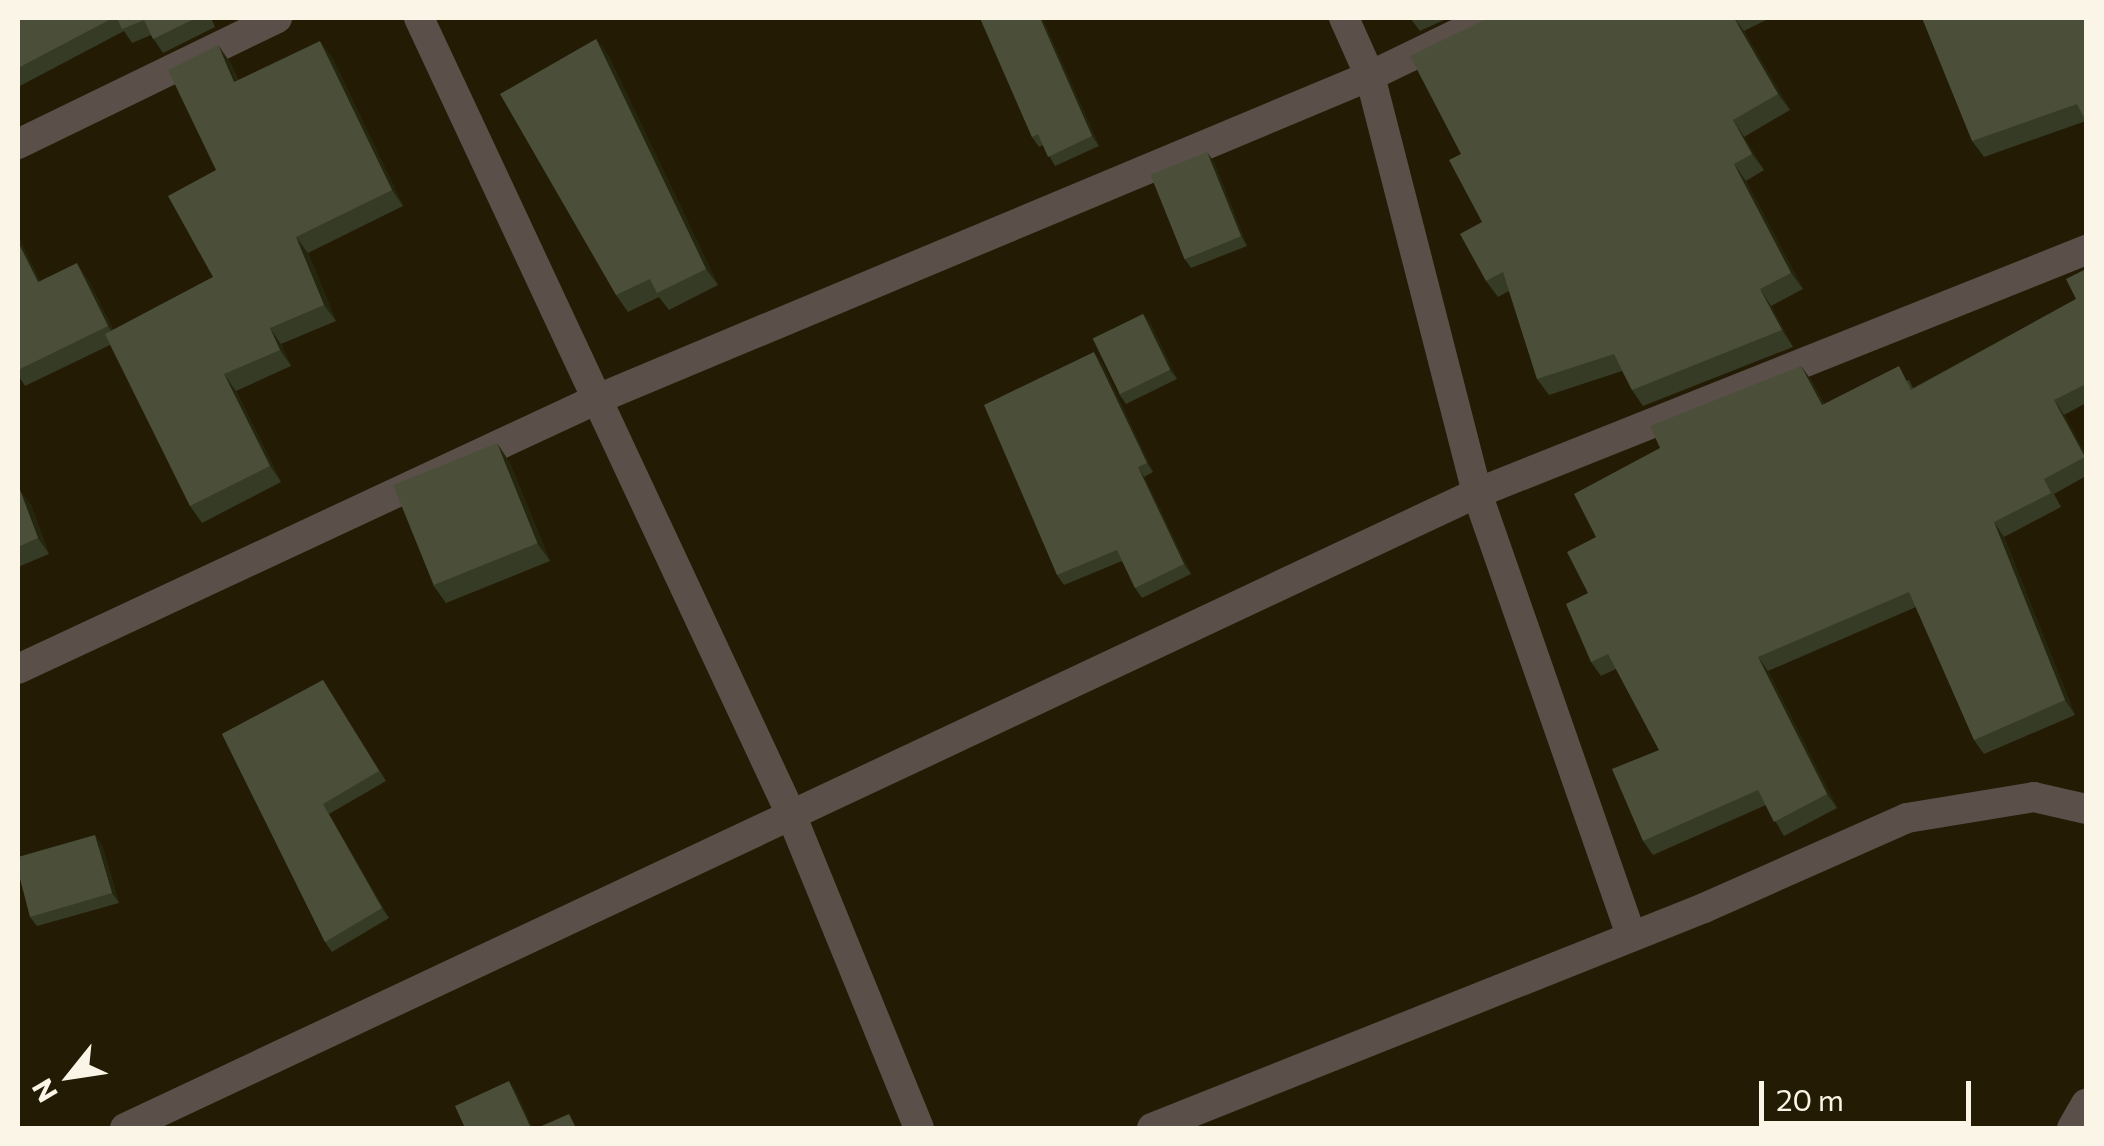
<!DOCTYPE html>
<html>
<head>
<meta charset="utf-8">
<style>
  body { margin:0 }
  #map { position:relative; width:2104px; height:1146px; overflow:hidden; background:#231b03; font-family:Commissioner,sans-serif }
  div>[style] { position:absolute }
  .minor>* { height:30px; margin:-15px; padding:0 15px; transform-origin:15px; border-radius:15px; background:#5b5049 }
  .wall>* { inset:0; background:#363b25 }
  .shaded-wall>* { inset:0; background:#25260e }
  .building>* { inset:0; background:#4b4f39; transform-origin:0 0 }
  span { translate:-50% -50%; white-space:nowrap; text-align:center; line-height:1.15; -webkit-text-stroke:9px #231b03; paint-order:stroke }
  .frame { position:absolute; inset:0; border:20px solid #faf5e6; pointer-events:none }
  .north { position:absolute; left:20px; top:1026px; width:100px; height:100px; -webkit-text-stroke:8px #231b03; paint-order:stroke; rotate:240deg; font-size:28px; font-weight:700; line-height:40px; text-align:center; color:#faf5e6 }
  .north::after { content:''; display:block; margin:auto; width:35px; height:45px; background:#faf5e6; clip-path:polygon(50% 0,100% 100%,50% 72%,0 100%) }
  .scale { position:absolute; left:1759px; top:1081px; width:212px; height:45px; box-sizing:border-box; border:5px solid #faf5e6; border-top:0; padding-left:12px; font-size:30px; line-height:35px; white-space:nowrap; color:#faf5e6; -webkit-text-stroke:8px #231b03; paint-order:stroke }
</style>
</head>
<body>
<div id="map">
  <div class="minor">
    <div style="left:419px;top:18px;width:876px;rotate:64.96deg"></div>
    <div style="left:790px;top:812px;width:341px;rotate:67.8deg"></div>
    <div style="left:1344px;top:18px;width:64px;rotate:65.9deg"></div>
    <div style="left:1370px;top:76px;width:431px;rotate:75.6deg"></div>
    <div style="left:1477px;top:493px;width:469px;rotate:70.8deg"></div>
    <div style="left:18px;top:144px;width:288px;rotate:-25.9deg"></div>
    <div style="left:18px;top:669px;width:637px;rotate:-25deg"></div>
    <div style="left:595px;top:400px;width:840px;rotate:-22.69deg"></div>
    <div style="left:1370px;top:76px;width:133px;rotate:-25.8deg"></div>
    <div style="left:125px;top:1128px;width:1494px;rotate:-25.16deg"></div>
    <div style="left:1477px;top:493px;width:656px;rotate:-21.75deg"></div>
    <div style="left:1152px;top:1128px;width:594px;rotate:-21.73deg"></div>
    <div style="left:1704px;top:908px;width:222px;rotate:-23.9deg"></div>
    <div style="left:1907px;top:818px;width:129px;rotate:-9.4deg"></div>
    <div style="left:2034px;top:797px;width:53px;rotate:13deg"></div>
    <div style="left:2072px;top:1128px;width:28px;rotate:-60deg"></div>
  </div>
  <div class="wall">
    <div style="clip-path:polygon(18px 18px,211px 18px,215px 27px,163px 53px,151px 35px,132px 43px,124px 31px,18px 87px)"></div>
    <div style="clip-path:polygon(980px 18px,1042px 18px,1099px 146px,1055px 166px,1043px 145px,1039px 147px,1032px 137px)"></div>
    <div style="clip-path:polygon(1410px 18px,1448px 18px,1420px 31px)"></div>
    <div style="clip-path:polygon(1488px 18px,1770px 18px,1744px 31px,1790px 110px,1744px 137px,1764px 170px,1746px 181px,1803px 289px,1771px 306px,1793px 347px,1643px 406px,1632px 390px,1622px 371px,1549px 395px,1537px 379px,1509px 291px,1498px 297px,1486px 281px,1482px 222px,1461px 154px)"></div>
    <div style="clip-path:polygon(2086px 18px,2086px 121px,1984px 157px,1972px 141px)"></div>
    <div style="clip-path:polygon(596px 39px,608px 55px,718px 285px,669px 310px,659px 297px,628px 312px,616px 295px)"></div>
    <div style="clip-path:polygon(332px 57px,403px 206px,308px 253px,336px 321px,281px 344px,291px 366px,236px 391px,281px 482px,202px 523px,190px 506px,110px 345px,25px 386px,18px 375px,18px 236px,40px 281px,87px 278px,113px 330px,213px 277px,216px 170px,230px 62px,238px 80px)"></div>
    <div style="clip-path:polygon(1214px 162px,1247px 246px,1191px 268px,1184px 258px)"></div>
    <div style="clip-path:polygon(2086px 269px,2086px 403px,2064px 415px,2086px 456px,2086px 476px,2054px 494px,2061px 507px,2004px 537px,2075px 715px,1984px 754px,1974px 740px,1916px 607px,1768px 671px,1837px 808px,1784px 836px,1766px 805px,1653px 855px,1643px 841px,1659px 750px,1616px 669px,1601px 676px,1591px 662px,1588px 593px,1596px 537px,1660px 448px,1801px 366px,1811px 380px,1824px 404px,1909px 380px,1913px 388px,2076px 299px)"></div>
    <div style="clip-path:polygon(1143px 314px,1150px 323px,1177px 379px,1126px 404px,1119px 394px)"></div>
    <div style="clip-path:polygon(1101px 362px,1153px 472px,1144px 477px,1191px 574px,1142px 598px,1135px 588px,1122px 561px,1064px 585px,1057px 575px)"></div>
    <div style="clip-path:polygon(509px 461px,550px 561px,446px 603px,433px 585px)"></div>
    <div style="clip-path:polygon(18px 490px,31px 505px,49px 554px,18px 567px)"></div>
    <div style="clip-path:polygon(323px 680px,386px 781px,329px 814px,389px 918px,332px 952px,325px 942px,222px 734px)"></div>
    <div style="clip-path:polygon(102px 845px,119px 903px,37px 926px,30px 917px)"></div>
  </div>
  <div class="shaded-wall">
    <div style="clip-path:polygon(1040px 18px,1042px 18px,1099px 146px,1092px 136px)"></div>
    <div style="clip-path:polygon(1734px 18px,1744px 31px,1790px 110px,1778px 94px)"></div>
    <div style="clip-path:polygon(596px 39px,608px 55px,718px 285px,706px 269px)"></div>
    <div style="clip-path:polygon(320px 41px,332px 57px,403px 206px,392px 190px)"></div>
    <div style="clip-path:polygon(218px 45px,230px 62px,245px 99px,234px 82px)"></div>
    <div style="clip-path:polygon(1733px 120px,1744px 137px,1764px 170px,1752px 154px)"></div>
    <div style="clip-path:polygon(1207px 152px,1214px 162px,1247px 246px,1241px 236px)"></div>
    <div style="clip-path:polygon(1734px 164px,1746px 181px,1803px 289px,1791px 273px)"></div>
    <div style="clip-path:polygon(18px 236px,48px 297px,38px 282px,18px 242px)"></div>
    <div style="clip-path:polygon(296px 237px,308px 253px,336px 321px,324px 305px)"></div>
    <div style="clip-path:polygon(77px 263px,87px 278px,118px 341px,108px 326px)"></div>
    <div style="clip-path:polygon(1760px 289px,1771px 306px,1793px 347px,1782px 330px)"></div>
    <div style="clip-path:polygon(1143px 314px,1150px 323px,1177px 379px,1170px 370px)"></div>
    <div style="clip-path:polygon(270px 328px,281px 344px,291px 366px,280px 350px)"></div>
    <div style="clip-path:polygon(1094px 352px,1101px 362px,1153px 472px,1147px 463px)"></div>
    <div style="clip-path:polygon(1801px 366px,1811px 380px,1832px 420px,1822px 405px)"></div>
    <div style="clip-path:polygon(224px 374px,236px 391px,281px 482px,270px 466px)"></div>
    <div style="clip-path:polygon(2054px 400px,2064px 415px,2086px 456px,2086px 460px)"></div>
    <div style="clip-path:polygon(497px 443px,509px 461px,550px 561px,537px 543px)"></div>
    <div style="clip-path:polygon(1138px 467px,1144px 477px,1191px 574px,1184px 564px)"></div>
    <div style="clip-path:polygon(20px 490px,31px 505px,49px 554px,38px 538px)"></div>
    <div style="clip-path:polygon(1994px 522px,2004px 537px,2075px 715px,2065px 700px)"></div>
    <div style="clip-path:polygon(1758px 657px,1768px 671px,1837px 808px,1827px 794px)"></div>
    <div style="clip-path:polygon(323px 804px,329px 814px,389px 918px,382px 908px)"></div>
    <div style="clip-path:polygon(95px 835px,102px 845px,119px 903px,112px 893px)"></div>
    <div style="clip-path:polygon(509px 1081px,516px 1091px,533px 1128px,531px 1128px)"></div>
  </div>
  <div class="building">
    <div style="clip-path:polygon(18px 18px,113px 18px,18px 68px)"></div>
    <div style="clip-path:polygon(117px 18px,196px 18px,153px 39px,144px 20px,122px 29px)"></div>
    <div style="clip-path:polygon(980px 18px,1040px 18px,1092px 136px,1048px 157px,1038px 134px,1032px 137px)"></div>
    <div style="clip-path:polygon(1488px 18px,1734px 18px,1778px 94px,1733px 120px,1752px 154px,1734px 164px,1791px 273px,1760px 289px,1782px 330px,1632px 390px,1614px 354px,1537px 379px,1503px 272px,1486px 281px,1460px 234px,1482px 222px,1449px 160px,1461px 154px,1410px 56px)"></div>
    <div style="clip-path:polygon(1922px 18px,2086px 18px,2086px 122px,2077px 104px,1972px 141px)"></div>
    <div style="clip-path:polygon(596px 39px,706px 269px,657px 293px,650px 279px,616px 295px,500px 94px)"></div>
    <div style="clip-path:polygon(320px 41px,392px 190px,296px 237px,324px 305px,270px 328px,280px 350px,224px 374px,270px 466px,190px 506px,105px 334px,213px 277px,168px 196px,216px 170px,168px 70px,218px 45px,234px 82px)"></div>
    <div style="left:1207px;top:152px;width:91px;height:61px;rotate:68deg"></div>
    <div style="clip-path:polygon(18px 242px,38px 282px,77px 263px,108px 326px,18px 370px)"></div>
    <div style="clip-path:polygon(2086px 269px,2086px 384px,2054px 400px,2085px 457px,2044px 479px,2051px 493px,1994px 522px,2065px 700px,1974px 740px,1909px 592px,1758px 657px,1827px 794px,1774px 822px,1758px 790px,1643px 841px,1612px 769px,1659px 750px,1608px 654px,1591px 662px,1566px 604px,1588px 593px,1567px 552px,1596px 537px,1574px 494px,1660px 448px,1650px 426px,1801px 366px,1822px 405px,1899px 366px,1911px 390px,2076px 299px,2066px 279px)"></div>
    <div style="left:1143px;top:314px;width:62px;height:56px;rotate:64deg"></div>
    <div style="clip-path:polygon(1094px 352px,1147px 463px,1138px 467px,1184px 564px,1135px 588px,1117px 550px,1057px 575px,984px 405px)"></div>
    <div style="left:497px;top:443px;width:108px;height:112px;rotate:68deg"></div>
    <div style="clip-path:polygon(18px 490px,20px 490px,38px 538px,18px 547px)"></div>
    <div style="clip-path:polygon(323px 680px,379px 771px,323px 804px,382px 908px,325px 942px,222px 734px)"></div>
    <div style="clip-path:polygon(95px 835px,112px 893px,30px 917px,18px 871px,18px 857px)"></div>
    <div style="clip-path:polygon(509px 1081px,531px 1128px,465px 1128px,455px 1106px)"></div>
    <div style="clip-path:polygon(569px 1114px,576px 1128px,537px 1128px)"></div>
  </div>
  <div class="frame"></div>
  <div class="north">N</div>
  <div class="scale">20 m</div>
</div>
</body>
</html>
